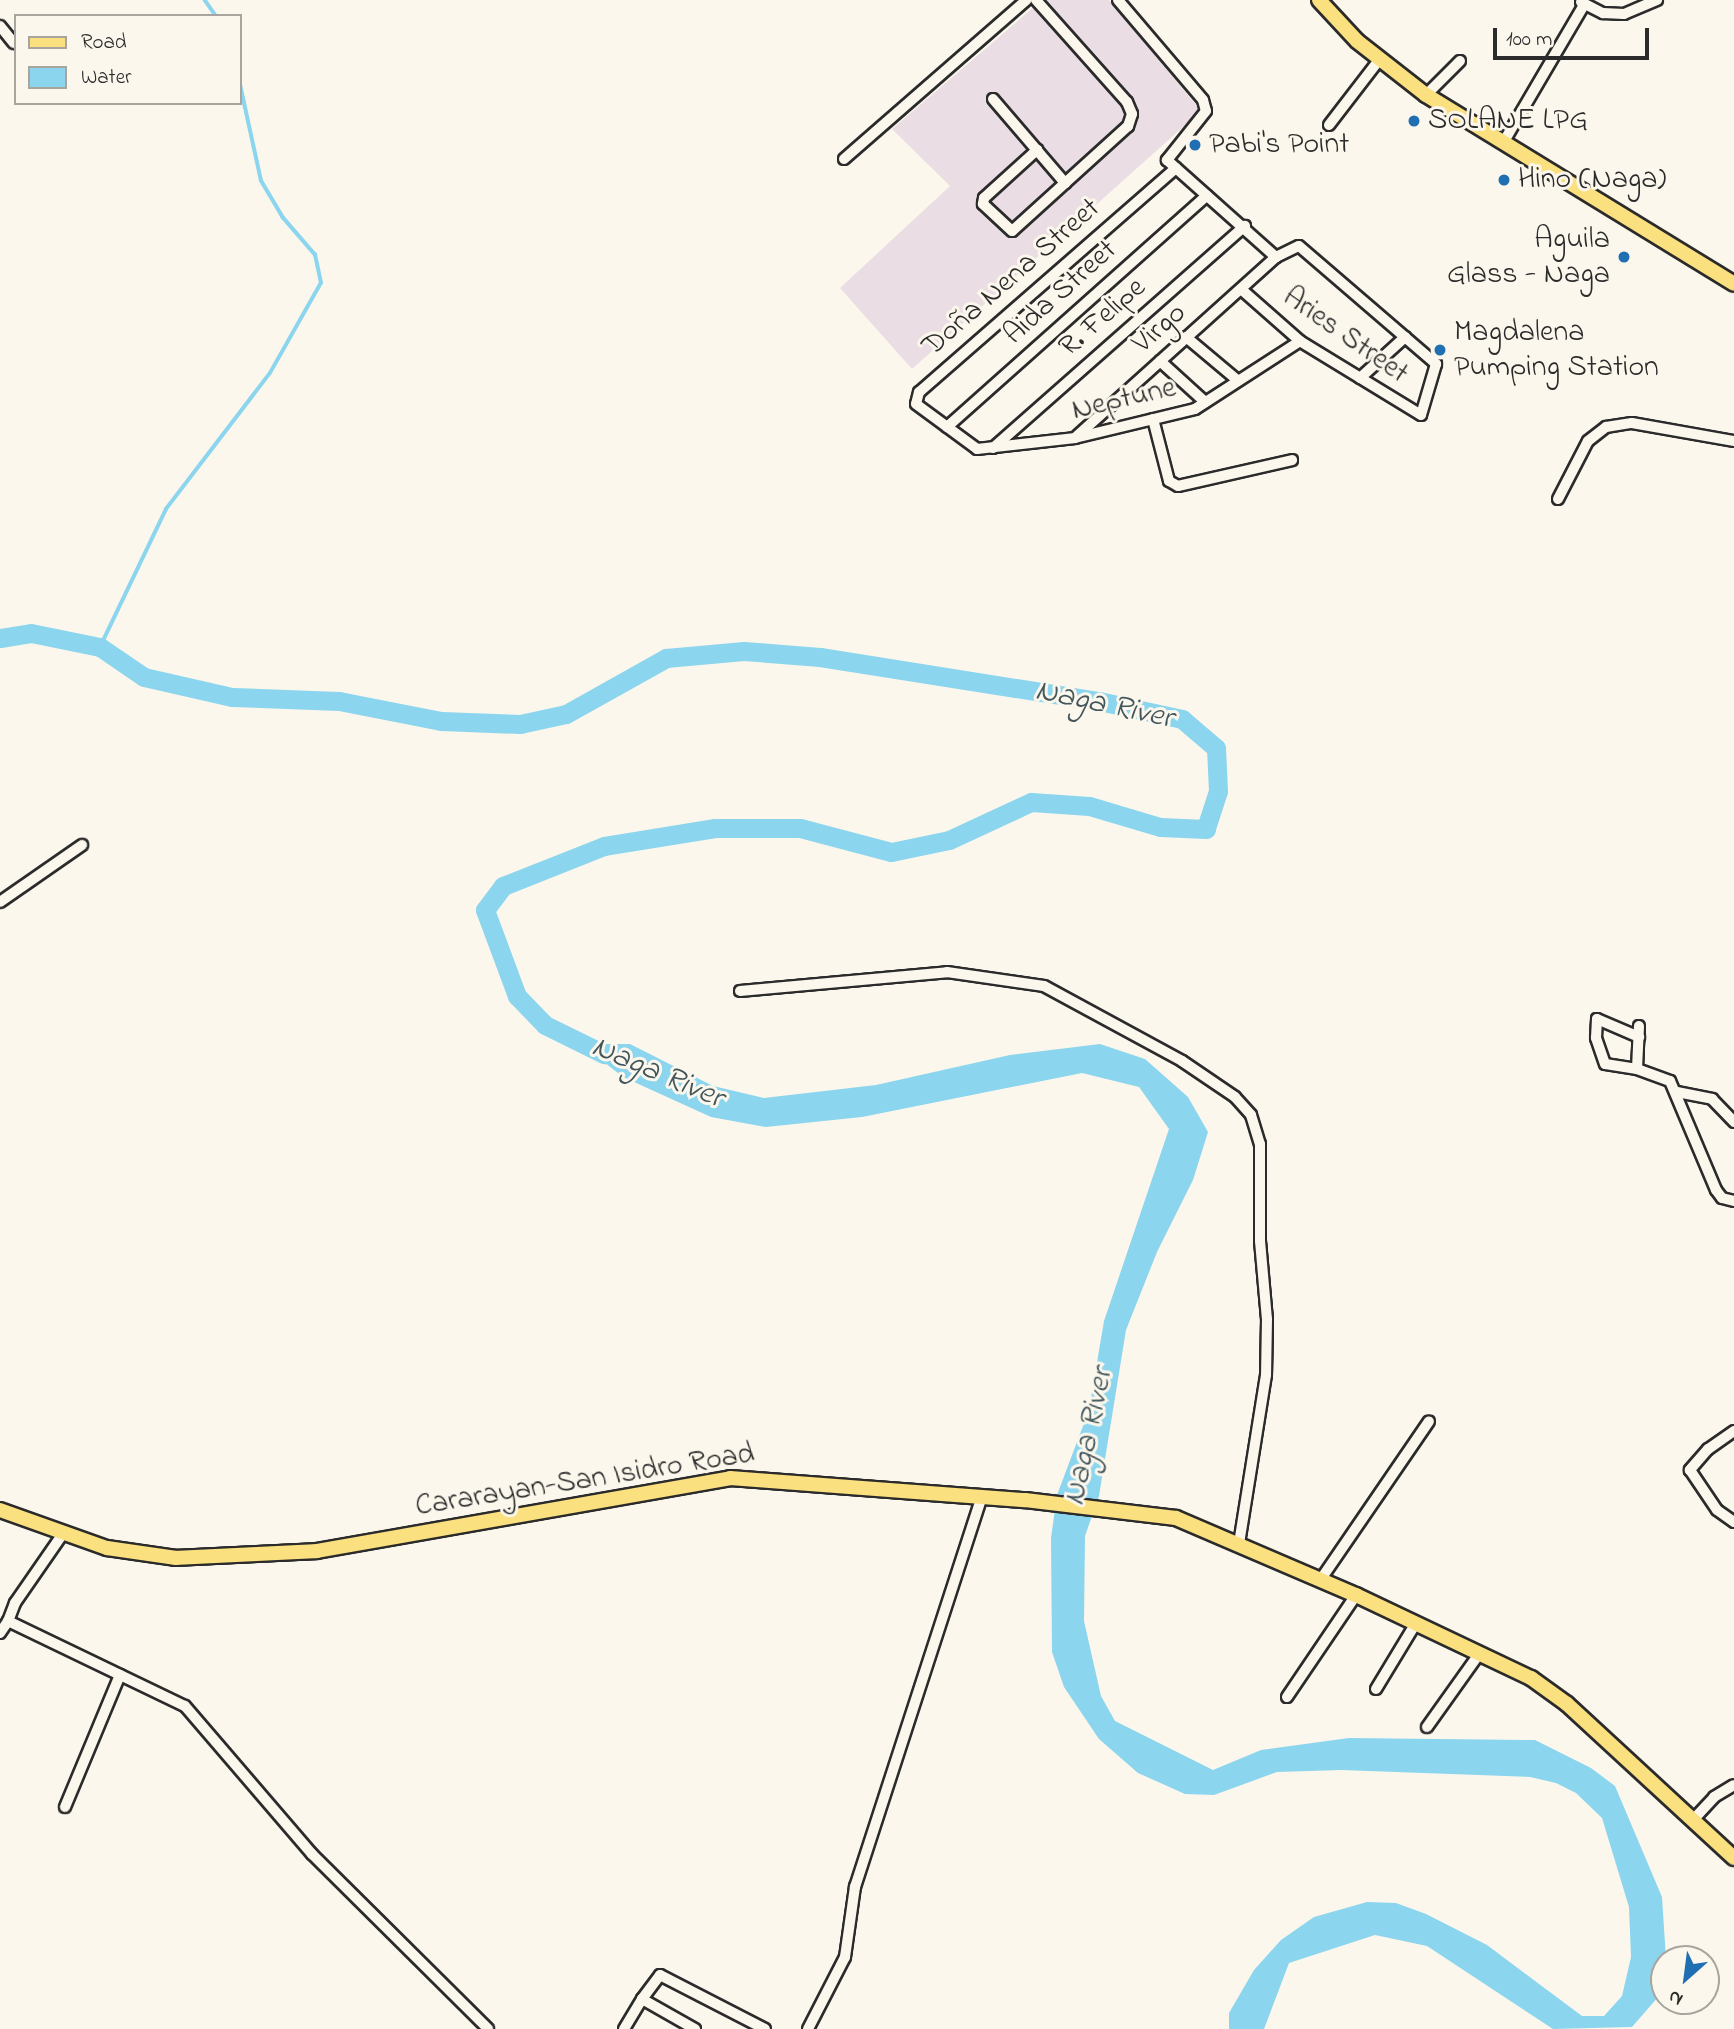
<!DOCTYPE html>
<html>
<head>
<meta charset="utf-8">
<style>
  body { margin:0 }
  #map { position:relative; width:1734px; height:2029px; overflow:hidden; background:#fbf7ec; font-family:"Indie Flower",sans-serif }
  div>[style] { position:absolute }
  .built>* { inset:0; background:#eadee4 }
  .water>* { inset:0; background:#8cd5ee }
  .stream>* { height:3.5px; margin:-1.75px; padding:0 1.75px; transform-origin:1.75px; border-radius:1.75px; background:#8cd5ee }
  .river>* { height:19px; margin:-9.5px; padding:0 9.5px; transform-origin:9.5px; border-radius:9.5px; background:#8cd5ee }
  .roads { filter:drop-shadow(2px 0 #2b2b2b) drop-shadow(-2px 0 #2b2b2b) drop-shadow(0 2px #2b2b2b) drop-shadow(0 -2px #2b2b2b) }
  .minor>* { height:10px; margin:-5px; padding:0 5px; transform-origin:5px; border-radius:5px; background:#fbf7ec }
  .major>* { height:14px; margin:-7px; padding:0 7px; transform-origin:7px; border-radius:7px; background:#fbe080 }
  .dots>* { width:19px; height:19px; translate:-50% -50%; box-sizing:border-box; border:4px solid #fbf7ec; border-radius:50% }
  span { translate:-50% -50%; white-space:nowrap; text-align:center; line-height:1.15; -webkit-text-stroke:6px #fbf7ec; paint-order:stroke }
  .poi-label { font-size:30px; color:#2b2b2b }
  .left { translate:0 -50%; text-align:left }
  .right { translate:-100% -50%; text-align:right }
  .street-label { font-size:30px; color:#2b2b2b }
  .water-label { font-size:32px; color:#43565c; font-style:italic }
  .legend { position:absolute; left:14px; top:14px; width:228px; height:91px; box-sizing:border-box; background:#fbf7ec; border:2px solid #a8a59f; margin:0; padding:9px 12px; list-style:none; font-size:21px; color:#2b2b2b }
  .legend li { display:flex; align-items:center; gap:14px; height:35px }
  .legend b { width:35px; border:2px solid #a8a59f }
  .north { position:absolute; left:1650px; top:1945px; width:70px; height:70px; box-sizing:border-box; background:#fbf7ec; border:2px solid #a8a59f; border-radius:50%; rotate:208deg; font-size:19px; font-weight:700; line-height:28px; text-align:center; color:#2b2b2b }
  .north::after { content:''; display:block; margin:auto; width:24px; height:32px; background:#1f6fb2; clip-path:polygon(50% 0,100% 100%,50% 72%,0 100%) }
  .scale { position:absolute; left:1493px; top:28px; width:156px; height:32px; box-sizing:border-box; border:4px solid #2b2b2b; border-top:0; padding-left:9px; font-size:21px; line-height:24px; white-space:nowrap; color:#2b2b2b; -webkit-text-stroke:5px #fbf7ec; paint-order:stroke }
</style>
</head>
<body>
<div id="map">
  <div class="built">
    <div style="clip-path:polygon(1042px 0,1109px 0,1201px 111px,912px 369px,840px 288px,950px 186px,892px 129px)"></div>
  </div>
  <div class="water">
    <div style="clip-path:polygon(581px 1044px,630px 1044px,713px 1086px,764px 1098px,876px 1085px,1010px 1055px,1100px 1044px,1145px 1059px,1188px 1097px,1208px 1132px,1193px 1180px,1157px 1252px,1126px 1330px,1099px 1496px,1085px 1536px,1084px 1621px,1101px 1696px,1115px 1721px,1213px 1770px,1261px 1750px,1349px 1738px,1535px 1740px,1591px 1768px,1615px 1786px,1662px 1897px,1666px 1959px,1659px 1996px,1632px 2027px,1553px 2029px,1427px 1946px,1375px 1935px,1289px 1963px,1264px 2029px,1229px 2029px,1229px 2013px,1254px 1970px,1281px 1940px,1314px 1917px,1367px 1902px,1396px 1903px,1426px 1914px,1487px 1945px,1582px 2016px,1604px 2016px,1622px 1996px,1631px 1957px,1629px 1907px,1602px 1818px,1576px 1793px,1556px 1783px,1530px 1777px,1341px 1770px,1277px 1772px,1214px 1795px,1185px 1794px,1138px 1773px,1099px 1739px,1064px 1687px,1052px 1652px,1051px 1538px,1057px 1495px,1089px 1410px,1104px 1321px,1169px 1129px,1139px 1087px,1082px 1073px,862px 1117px,766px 1127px,711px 1117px,623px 1077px)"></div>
  </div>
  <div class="stream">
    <div style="left:205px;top:0;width:19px;rotate:55deg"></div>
    <div style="left:100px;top:647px;width:153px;rotate:-64.4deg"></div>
    <div style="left:166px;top:509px;width:171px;rotate:-52.6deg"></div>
    <div style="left:270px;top:373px;width:103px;rotate:-60.5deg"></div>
    <div style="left:321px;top:283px;width:29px;rotate:-102deg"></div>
    <div style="left:315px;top:255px;width:49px;rotate:-130.9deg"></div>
    <div style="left:283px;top:218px;width:43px;rotate:-120.7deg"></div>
    <div style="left:261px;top:181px;width:98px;rotate:-102.3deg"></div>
  </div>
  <div class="river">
    <div style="left:0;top:638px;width:31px;rotate:-9deg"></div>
    <div style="left:31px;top:633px;width:70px;rotate:11.5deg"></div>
    <div style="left:100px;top:647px;width:53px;rotate:34.3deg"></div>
    <div style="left:144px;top:677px;width:90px;rotate:12.8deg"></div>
    <div style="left:232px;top:697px;width:107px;rotate:2.1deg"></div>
    <div style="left:339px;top:701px;width:104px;rotate:11.1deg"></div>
    <div style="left:441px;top:721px;width:79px;rotate:2.2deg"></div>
    <div style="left:520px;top:724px;width:47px;rotate:-12.3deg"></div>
    <div style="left:566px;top:714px;width:115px;rotate:-29.2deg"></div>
    <div style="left:666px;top:658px;width:78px;rotate:-5.1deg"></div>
    <div style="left:744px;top:651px;width:76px;rotate:4.5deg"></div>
    <div style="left:820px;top:657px;width:282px;rotate:9deg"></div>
    <div style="left:1099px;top:701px;width:85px;rotate:12.2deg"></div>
    <div style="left:1182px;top:719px;width:45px;rotate:40.5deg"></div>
    <div style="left:1216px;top:748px;width:43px;rotate:87.3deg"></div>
    <div style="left:1218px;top:791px;width:40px;rotate:108deg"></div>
    <div style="left:1206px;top:829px;width:46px;rotate:-177.5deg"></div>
    <div style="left:1160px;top:827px;width:74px;rotate:-163.5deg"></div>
    <div style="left:1089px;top:806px;width:58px;rotate:-176.1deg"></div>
    <div style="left:1031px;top:802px;width:90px;rotate:155.1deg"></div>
    <div style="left:949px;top:840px;width:59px;rotate:168.3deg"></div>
    <div style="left:891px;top:852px;width:94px;rotate:-165.2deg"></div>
    <div style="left:800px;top:828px;width:85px;rotate:180deg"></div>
    <div style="left:715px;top:828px;width:112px;rotate:170.8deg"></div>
    <div style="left:604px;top:846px;width:109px;rotate:158.4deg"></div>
    <div style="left:503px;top:886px;width:30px;rotate:127deg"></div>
    <div style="left:485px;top:910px;width:92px;rotate:69.6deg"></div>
    <div style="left:517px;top:996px;width:40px;rotate:46deg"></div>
    <div style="left:545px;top:1025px;width:66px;rotate:26.2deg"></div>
  </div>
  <div class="roads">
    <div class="minor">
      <div style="left:1036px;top:0;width:137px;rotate:48.3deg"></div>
      <div style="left:1127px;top:102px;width:13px;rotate:67deg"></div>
      <div style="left:1132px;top:114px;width:13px;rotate:108deg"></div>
      <div style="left:1128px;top:126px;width:156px;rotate:137.8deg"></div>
      <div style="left:1012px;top:231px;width:40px;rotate:-137deg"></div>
      <div style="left:983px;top:204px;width:6px;rotate:-81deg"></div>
      <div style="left:984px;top:198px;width:72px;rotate:-42.2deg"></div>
      <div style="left:1118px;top:0;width:131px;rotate:49.6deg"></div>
      <div style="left:1203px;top:100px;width:11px;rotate:75deg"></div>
      <div style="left:1206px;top:111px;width:63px;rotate:128.5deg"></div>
      <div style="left:1167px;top:160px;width:146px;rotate:41.7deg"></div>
      <div style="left:1581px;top:2px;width:25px;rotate:27deg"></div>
      <div style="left:1603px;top:13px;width:21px;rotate:3deg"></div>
      <div style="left:1624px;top:14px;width:36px;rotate:-23deg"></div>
      <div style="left:0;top:26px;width:22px;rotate:51deg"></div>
      <div style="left:1426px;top:95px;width:48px;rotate:-45deg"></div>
      <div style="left:993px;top:99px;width:111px;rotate:49.4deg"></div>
      <div style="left:1329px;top:125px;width:82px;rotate:-52.4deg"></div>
      <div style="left:1503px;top:143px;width:160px;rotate:-59.6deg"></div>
      <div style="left:844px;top:159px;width:242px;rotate:-41.1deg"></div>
      <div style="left:1176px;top:168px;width:341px;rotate:138.9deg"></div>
      <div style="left:919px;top:392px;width:12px;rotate:104deg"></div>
      <div style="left:916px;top:404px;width:76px;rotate:36.4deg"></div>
      <div style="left:977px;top:449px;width:99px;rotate:-6.4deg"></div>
      <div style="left:1075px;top:438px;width:123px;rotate:-13.6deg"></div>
      <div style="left:1195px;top:409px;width:125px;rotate:-32.9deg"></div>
      <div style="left:1186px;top:337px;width:65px;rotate:40deg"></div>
      <div style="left:1160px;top:361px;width:61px;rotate:42.3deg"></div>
      <div style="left:1360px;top:378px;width:61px;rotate:-42.3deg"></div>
      <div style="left:1153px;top:419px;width:64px;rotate:75.5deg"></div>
      <div style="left:1169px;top:481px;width:10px;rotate:29deg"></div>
      <div style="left:1178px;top:486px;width:117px;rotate:-12.8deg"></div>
      <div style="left:947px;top:427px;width:348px;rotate:-41.7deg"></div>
      <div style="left:1077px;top:436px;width:268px;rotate:-42deg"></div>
      <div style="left:1276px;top:257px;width:25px;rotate:-26deg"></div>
      <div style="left:1299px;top:246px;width:181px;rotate:40.7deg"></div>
      <div style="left:1436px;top:364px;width:53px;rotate:106.4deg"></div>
      <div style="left:1421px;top:415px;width:142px;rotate:-148.6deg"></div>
      <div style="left:1300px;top:341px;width:76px;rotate:-138.7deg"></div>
      <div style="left:993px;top:448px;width:336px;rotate:-41.4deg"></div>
      <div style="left:1558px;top:499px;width:65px;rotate:-62.7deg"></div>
      <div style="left:1588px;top:441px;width:23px;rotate:-38deg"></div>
      <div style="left:1606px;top:427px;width:26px;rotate:-9deg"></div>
      <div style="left:1632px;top:423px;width:104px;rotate:10deg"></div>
      <div style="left:0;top:902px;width:100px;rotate:-34.8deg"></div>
      <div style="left:740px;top:991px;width:208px;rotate:-5.2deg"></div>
      <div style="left:947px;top:972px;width:98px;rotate:8.2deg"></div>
      <div style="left:1044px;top:986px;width:157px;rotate:28.5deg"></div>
      <div style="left:1182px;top:1061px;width:64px;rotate:34.2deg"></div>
      <div style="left:1235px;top:1097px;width:24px;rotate:48deg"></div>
      <div style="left:1251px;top:1115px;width:30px;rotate:73deg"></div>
      <div style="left:1260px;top:1144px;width:97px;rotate:90deg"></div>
      <div style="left:1260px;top:1241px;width:78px;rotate:84.9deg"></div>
      <div style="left:1267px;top:1319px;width:56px;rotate:91deg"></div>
      <div style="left:1266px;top:1375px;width:171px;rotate:99.1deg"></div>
      <div style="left:1639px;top:1026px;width:43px;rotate:92.7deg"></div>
      <div style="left:1637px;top:1069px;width:35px;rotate:20deg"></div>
      <div style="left:1670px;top:1081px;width:118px;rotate:67.1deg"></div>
      <div style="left:1716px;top:1190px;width:10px;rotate:53deg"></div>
      <div style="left:1722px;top:1198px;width:12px;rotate:14deg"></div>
      <div style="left:1637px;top:1069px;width:32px;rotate:-171deg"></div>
      <div style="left:1605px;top:1064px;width:28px;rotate:-109deg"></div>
      <div style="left:1596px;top:1038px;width:19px;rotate:-87deg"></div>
      <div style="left:1597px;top:1019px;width:46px;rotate:23.2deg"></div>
      <div style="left:1677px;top:1092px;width:36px;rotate:11deg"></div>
      <div style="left:1712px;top:1099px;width:32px;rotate:46deg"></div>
      <div style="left:1734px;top:1431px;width:32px;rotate:145deg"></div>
      <div style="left:1708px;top:1449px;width:28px;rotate:131deg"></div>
      <div style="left:1690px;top:1470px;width:48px;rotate:56deg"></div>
      <div style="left:1717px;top:1510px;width:21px;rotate:35deg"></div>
      <div style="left:62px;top:1535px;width:83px;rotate:124.7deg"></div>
      <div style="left:15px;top:1603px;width:19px;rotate:111deg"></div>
      <div style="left:8px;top:1621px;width:196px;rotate:25.7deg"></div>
      <div style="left:185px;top:1706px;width:195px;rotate:49.4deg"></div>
      <div style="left:312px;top:1854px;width:248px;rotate:44.8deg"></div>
      <div style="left:1321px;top:1579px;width:191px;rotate:-55.6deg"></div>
      <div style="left:0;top:1633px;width:14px;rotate:-56deg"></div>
      <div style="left:1376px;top:1689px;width:77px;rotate:-58.8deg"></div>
      <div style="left:1287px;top:1697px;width:123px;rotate:-55.9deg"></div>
      <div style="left:1427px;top:1727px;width:90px;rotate:-54.5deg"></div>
      <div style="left:65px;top:1807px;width:143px;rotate:-67.4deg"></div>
      <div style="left:1692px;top:1821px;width:33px;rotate:-47deg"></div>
      <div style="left:1714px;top:1797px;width:23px;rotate:-31deg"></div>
      <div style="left:642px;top:1999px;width:30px;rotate:-53deg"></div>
      <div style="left:660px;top:1975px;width:118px;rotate:27.2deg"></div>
      <div style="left:624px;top:2029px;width:35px;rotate:-59deg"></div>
      <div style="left:642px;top:1999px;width:61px;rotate:29.5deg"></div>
      <div style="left:808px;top:2029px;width:81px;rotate:-62.8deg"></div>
      <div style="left:845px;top:1957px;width:71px;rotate:-81.9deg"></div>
      <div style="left:855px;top:1887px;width:411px;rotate:-72deg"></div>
    </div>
    <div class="major">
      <div style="left:1319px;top:0;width:56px;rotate:47.2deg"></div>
      <div style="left:1357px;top:41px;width:88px;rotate:38deg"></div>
      <div style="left:1426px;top:95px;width:361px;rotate:31.5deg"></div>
      <div style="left:0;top:1510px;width:114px;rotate:19.6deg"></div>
      <div style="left:107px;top:1548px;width:70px;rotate:8.2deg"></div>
      <div style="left:176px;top:1558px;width:141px;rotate:-2.8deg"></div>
      <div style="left:317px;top:1551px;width:419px;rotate:-10deg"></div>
      <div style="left:730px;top:1478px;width:296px;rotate:4.3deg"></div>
      <div style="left:1025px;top:1500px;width:152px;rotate:6.8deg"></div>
      <div style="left:1176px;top:1518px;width:196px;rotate:23.2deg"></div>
      <div style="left:1356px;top:1595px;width:194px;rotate:25.4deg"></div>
      <div style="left:1531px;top:1678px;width:44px;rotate:35.8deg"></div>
      <div style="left:1567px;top:1704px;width:227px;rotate:42.7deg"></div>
    </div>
  </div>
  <div class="dots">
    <div style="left:1414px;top:121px;background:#1f6fb2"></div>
    <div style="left:1195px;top:145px;background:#1f6fb2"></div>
    <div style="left:1504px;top:180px;background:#1f6fb2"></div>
    <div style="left:1624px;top:257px;background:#1f6fb2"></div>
    <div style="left:1440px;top:350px;background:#1f6fb2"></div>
  </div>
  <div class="poi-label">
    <span class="left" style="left:1428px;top:121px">SOLANE LPG</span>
    <span class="left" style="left:1209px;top:145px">Pabi's Point</span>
    <span class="left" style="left:1518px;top:180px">Hino (Naga)</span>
    <span class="right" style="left:1610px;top:257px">Aguila<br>Glass - Naga</span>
    <span class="left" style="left:1454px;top:350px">Magdalena<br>Pumping Station</span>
  </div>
  <div class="street-label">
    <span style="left:1012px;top:278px;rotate:-41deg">Doña Nena Street</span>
    <span style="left:1061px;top:293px;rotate:-42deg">Aida Street</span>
    <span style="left:1103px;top:318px;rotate:-41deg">R. Felipe</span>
    <span style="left:1160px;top:329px;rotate:-41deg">Virgo</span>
    <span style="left:1345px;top:336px;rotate:35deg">Aries Street</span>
    <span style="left:1124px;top:400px;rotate:-13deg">Neptune</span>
    <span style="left:585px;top:1481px;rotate:-9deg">Cararayan-San Isidro Road</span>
  </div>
  <div class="water-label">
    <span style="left:1104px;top:706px;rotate:12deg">Naga River</span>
    <span style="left:657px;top:1074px;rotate:23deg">Naga River</span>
    <span style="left:1090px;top:1437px;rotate:-78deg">Naga River</span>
  </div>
  <ul class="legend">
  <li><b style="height:9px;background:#fbe080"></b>Road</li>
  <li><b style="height:19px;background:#8cd5ee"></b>Water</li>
  </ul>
  <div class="north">N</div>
  <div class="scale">100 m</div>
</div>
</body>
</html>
